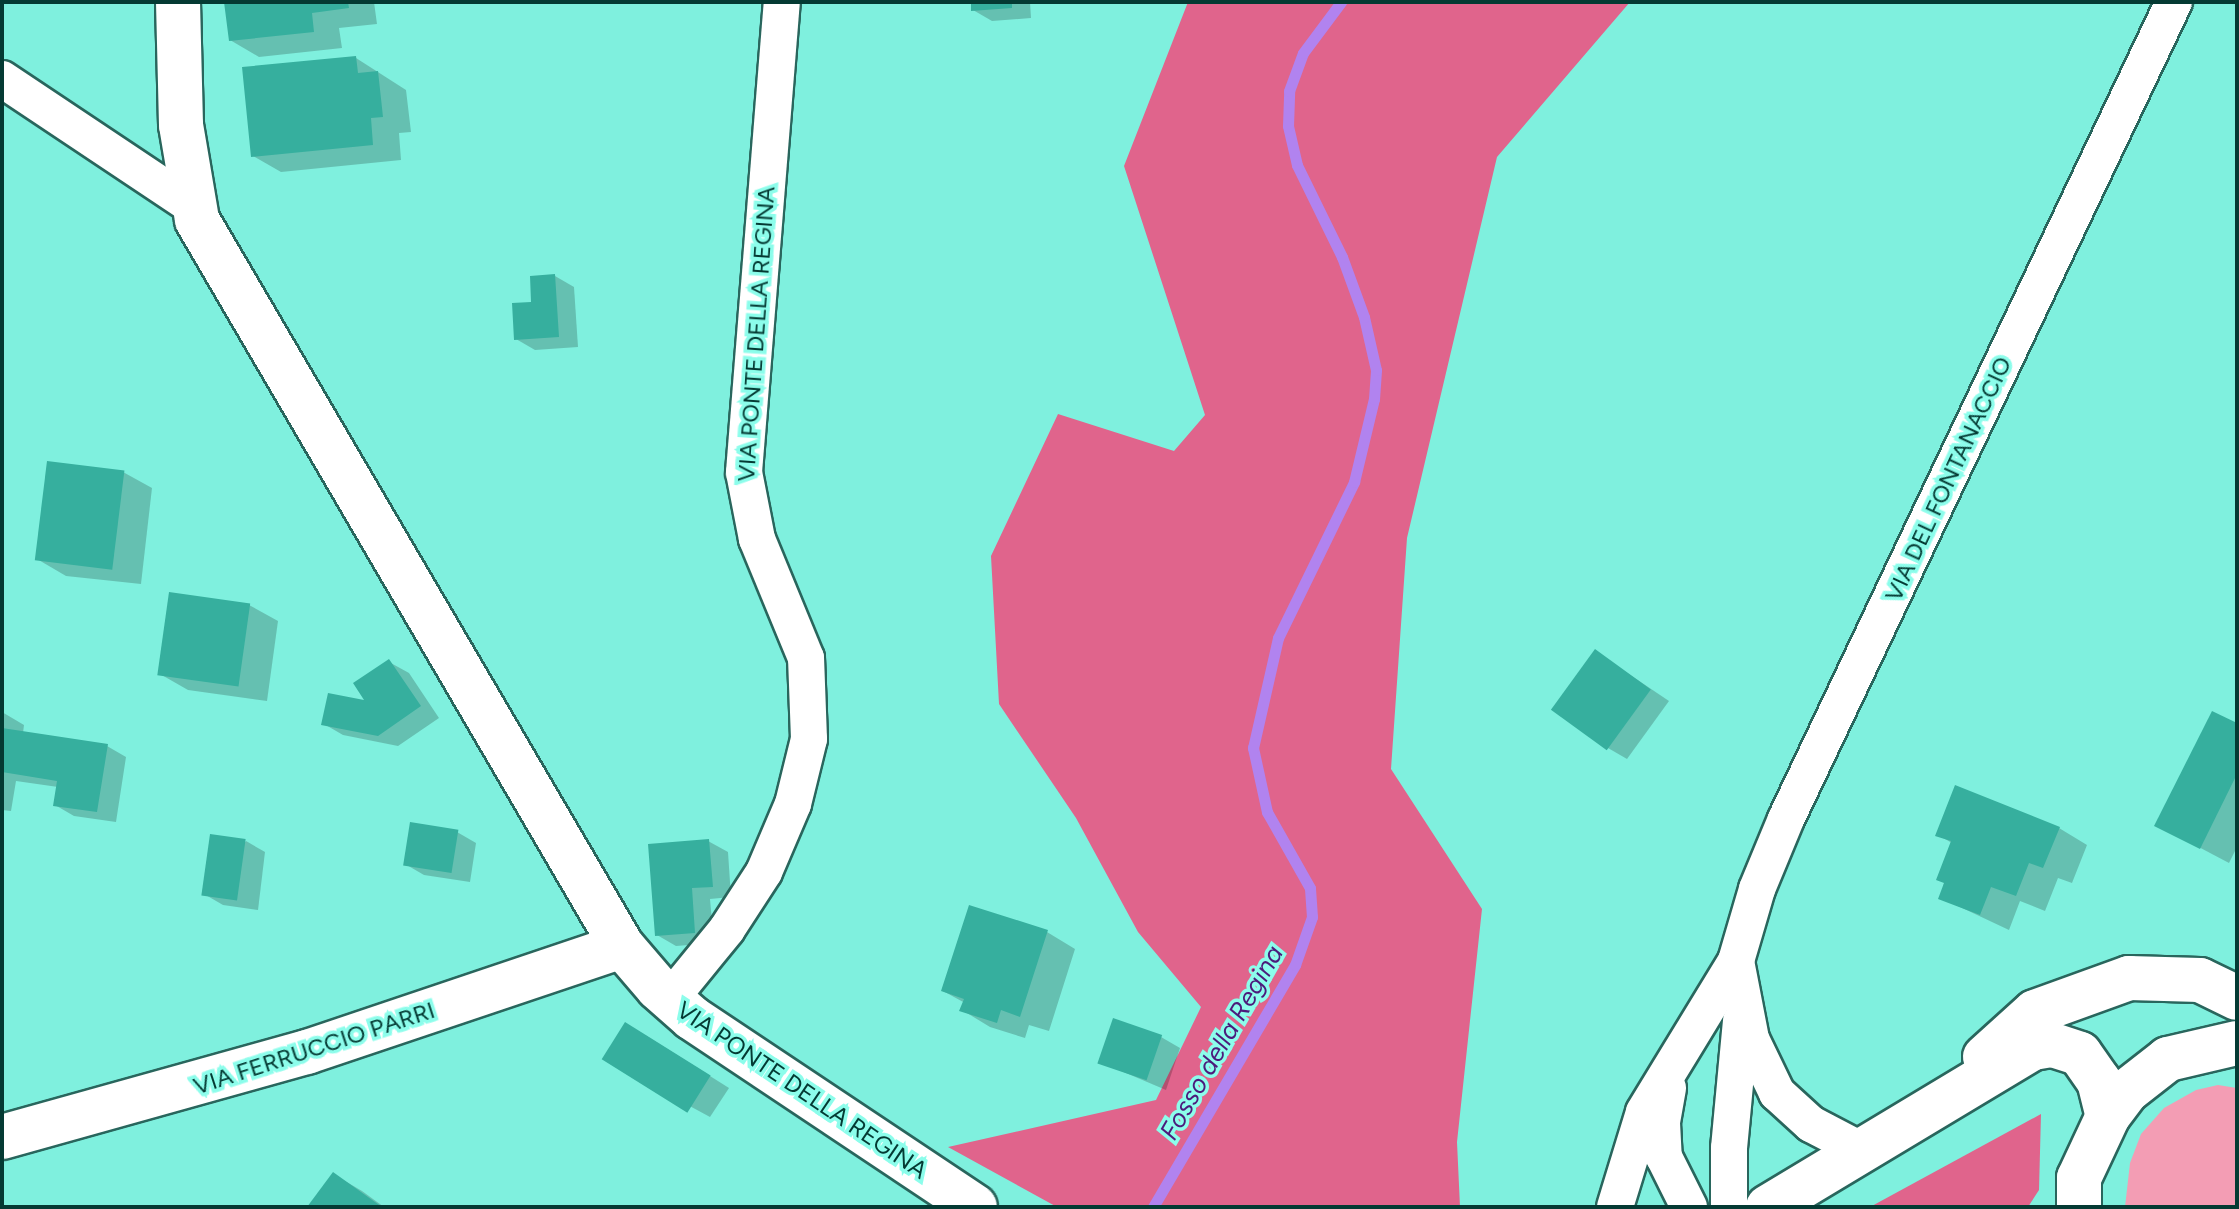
<!DOCTYPE html>
<html>
<head>
<meta charset="utf-8">
<style>
  body { margin:0 }
  #map { position:relative; width:2239px; height:1209px; overflow:hidden; background:#7ff0de; font-family:Figtree,sans-serif }
  div>[style] { position:absolute }
  .green>* { inset:0; background:#f39db4 }
  .forest>* { inset:0; background:#e0648c }
  .shadow>* { inset:0; background:#0003 }
  .stream>* { height:11px; margin:-5.5px; padding:0 5.5px; transform-origin:5.5px; border-radius:5.5px; background:#b183ef }
  .building>* { inset:0; background:#36af9e; transform-origin:0 0 }
  .roads { filter:drop-shadow(2px 0 #29665d) drop-shadow(-2px 0 #29665d) drop-shadow(0 2px #29665d) drop-shadow(0 -2px #29665d) }
  .minor>* { height:36px; margin:-18px; padding:0 18px; transform-origin:18px; border-radius:18px; background:#fff }
  .tertiary>* { height:44px; margin:-22px; padding:0 22px; transform-origin:22px; border-radius:22px; background:#fff }
  .primary>* { height:44px; margin:-22px; padding:0 22px; transform-origin:22px; border-radius:22px; background:#fff }
  span { translate:-50% -50%; white-space:nowrap; text-align:center; line-height:1.15; -webkit-text-stroke:7px #8cfdeb; paint-order:stroke }
  .street-label { font-size:24px; color:#043a33 }
  .water-label { font-size:26px; color:#4c1b7b; font-style:italic }
  .frame { position:absolute; inset:0; border:4px solid #043a33; pointer-events:none }
</style>
</head>
<body>
<div id="map">
  <div class="green">
    <div style="clip-path:polygon(2218px 1085px,2237px 1088px,2237px 1207px,2125px 1207px,2130px 1163px,2141px 1134px,2164px 1108px,2196px 1090px)"></div>
  </div>
  <div class="forest">
    <div style="clip-path:polygon(1188px 2px,1630px 2px,1497px 157px,1407px 538px,1391px 769px,1482px 909px,1457px 1142px,1460px 1207px,1057px 1207px,948px 1147px,1156px 1100px,1201px 1007px,1138px 932px,1076px 818px,999px 704px,991px 556px,1058px 414px,1174px 451px,1205px 415px,1124px 166px)"></div>
    <div style="clip-path:polygon(2041px 1114px,2039px 1190px,2028px 1207px,1870px 1207px)"></div>
  </div>
  <div class="shadow">
    <div style="clip-path:polygon(226px 2px,374px 2px,377px 24px,339px 28px,342px 48px,259px 57px,230px 40px)"></div>
    <div style="clip-path:polygon(973px 2px,1030px 2px,1031px 18px,992px 21px,973px 10px)"></div>
    <div style="clip-path:polygon(356px 58px,406px 90px,411px 132px,399px 133px,401px 160px,281px 172px,253px 156px)"></div>
    <div style="clip-path:polygon(555px 276px,574px 287px,578px 347px,535px 350px,516px 339px)"></div>
    <div style="clip-path:polygon(123px 472px,152px 488px,141px 584px,66px 576px,37px 559px)"></div>
    <div style="clip-path:polygon(249px 605px,278px 621px,267px 701px,188px 690px,160px 674px)"></div>
    <div style="clip-path:polygon(1596px 652px,1669px 701px,1627px 759px,1608px 748px)"></div>
    <div style="clip-path:polygon(389px 662px,409px 673px,439px 718px,398px 746px,343px 735px,324px 724px,369px 703px)"></div>
    <div style="clip-path:polygon(2px 712px,24px 725px,23px 733px,107px 746px,126px 757px,116px 822px,74px 816px,55px 805px,58px 787px,16px 781px,11px 811px,2px 810px)"></div>
    <div style="clip-path:polygon(2237px 725px,2237px 847px,2229px 863px,2157px 825px)"></div>
    <div style="clip-path:polygon(2059px 828px,2087px 845px,2072px 883px,2058px 878px,2045px 911px,2020px 901px,2009px 930px,1941px 898px,1952px 843px,1938px 835px)"></div>
    <div style="clip-path:polygon(457px 832px,476px 843px,470px 882px,424px 875px,405px 864px)"></div>
    <div style="clip-path:polygon(246px 841px,265px 852px,258px 910px,223px 905px,204px 894px)"></div>
    <div style="clip-path:polygon(708px 841px,728px 852px,731px 897px,710px 899px,714px 943px,676px 946px,657px 935px)"></div>
    <div style="clip-path:polygon(1047px 932px,1075px 949px,1049px 1031px,1029px 1025px,1025px 1038px,990px 1027px,962px 1010px,965px 1003px,943px 991px)"></div>
    <div style="clip-path:polygon(645px 1035px,729px 1088px,710px 1117px,623px 1070px)"></div>
    <div style="clip-path:polygon(1161px 1037px,1180px 1048px,1166px 1090px,1100px 1062px)"></div>
    <div style="clip-path:polygon(333px 1174px,362px 1191px,384px 1207px,310px 1207px)"></div>
  </div>
  <div class="stream">
    <div style="left:1153px;top:1207px;width:281px;rotate:-59.6deg"></div>
    <div style="left:1295px;top:965px;width:51px;rotate:-70.5deg"></div>
    <div style="left:1312px;top:917px;width:29px;rotate:-94deg"></div>
    <div style="left:1310px;top:888px;width:87px;rotate:-119.5deg"></div>
    <div style="left:1267px;top:812px;width:66px;rotate:-102.3deg"></div>
    <div style="left:1253px;top:748px;width:113px;rotate:-77.2deg"></div>
    <div style="left:1278px;top:638px;width:174px;rotate:-64deg"></div>
    <div style="left:1354px;top:482px;width:85px;rotate:-76.5deg"></div>
    <div style="left:1374px;top:399px;width:29px;rotate:-86deg"></div>
    <div style="left:1376px;top:370px;width:54px;rotate:-102.8deg"></div>
    <div style="left:1364px;top:317px;width:64px;rotate:-110.1deg"></div>
    <div style="left:1342px;top:257px;width:102px;rotate:-116.1deg"></div>
    <div style="left:1297px;top:165px;width:40px;rotate:-103deg"></div>
    <div style="left:1288px;top:126px;width:35px;rotate:-88deg"></div>
    <div style="left:1289px;top:91px;width:40px;rotate:-69.8deg"></div>
    <div style="left:1303px;top:53px;width:64px;rotate:-53.3deg"></div>
  </div>
  <div class="building">
    <div style="clip-path:polygon(224px 2px,348px 2px,349px 8px,312px 13px,314px 32px,229px 41px)"></div>
    <div style="clip-path:polygon(971px 2px,1012px 2px,1012px 8px,971px 11px)"></div>
    <div style="clip-path:polygon(356px 56px,358px 73px,378px 71px,383px 117px,371px 118px,373px 145px,251px 157px,242px 67px)"></div>
    <div style="clip-path:polygon(555px 274px,559px 337px,514px 340px,512px 303px,531px 302px,530px 276px)"></div>
    <div style="left:47px;top:461px;width:78px;height:100px;rotate:7deg"></div>
    <div style="left:169px;top:592px;width:82px;height:84px;rotate:8deg"></div>
    <div style="left:1595px;top:649px;width:69px;height:75px;rotate:36deg"></div>
    <div style="clip-path:polygon(389px 659px,421px 706px,378px 736px,321px 725px,328px 693px,364px 700px,353px 683px)"></div>
    <div style="clip-path:polygon(2212px 711px,2237px 723px,2237px 774px,2200px 849px,2154px 826px)"></div>
    <div style="clip-path:polygon(2px 728px,108px 744px,97px 812px,53px 806px,57px 781px,2px 772px)"></div>
    <div style="clip-path:polygon(1955px 785px,2060px 827px,2043px 868px,2029px 863px,2016px 896px,1991px 887px,1980px 915px,1938px 899px,1944px 883px,1936px 880px,1951px 841px,1935px 836px)"></div>
    <div style="left:410px;top:822px;width:49px;height:44px;rotate:9deg"></div>
    <div style="left:210px;top:834px;width:36px;height:62px;rotate:8deg"></div>
    <div style="clip-path:polygon(709px 839px,713px 887px,692px 888px,695px 933px,655px 936px,648px 844px)"></div>
    <div style="clip-path:polygon(969px 905px,1048px 930px,1020px 1017px,1001px 1010px,997px 1023px,959px 1011px,964px 999px,941px 991px)"></div>
    <div style="left:1113px;top:1018px;width:52px;height:48px;rotate:19deg"></div>
    <div style="left:625px;top:1022px;width:101px;height:44px;rotate:32deg"></div>
    <div style="clip-path:polygon(333px 1172px,382px 1207px,307px 1207px)"></div>
  </div>
  <div class="roads">
    <div class="minor">
      <div style="left:2px;top:79px;width:227px;rotate:33.7deg"></div>
      <div style="left:1736px;top:961px;width:79px;rotate:79.1deg"></div>
      <div style="left:1751px;top:1039px;width:60px;rotate:64.3deg"></div>
      <div style="left:1777px;top:1093px;width:46px;rotate:42.4deg"></div>
      <div style="left:1811px;top:1124px;width:56px;rotate:27.5deg"></div>
      <div style="left:670px;top:999px;width:90px;rotate:-50.8deg"></div>
      <div style="left:727px;top:929px;width:68px;rotate:-57deg"></div>
      <div style="left:764px;top:872px;width:74px;rotate:-66.9deg"></div>
      <div style="left:793px;top:804px;width:67px;rotate:-76.2deg"></div>
      <div style="left:809px;top:739px;width:81px;rotate:-92.1deg"></div>
      <div style="left:806px;top:658px;width:129px;rotate:-112.4deg"></div>
      <div style="left:757px;top:539px;width:68px;rotate:-101deg"></div>
      <div style="left:744px;top:472px;width:472px;rotate:-85.4deg"></div>
      <div style="left:1668px;top:1088px;width:36px;rotate:100deg"></div>
      <div style="left:1662px;top:1123px;width:34px;rotate:87deg"></div>
      <div style="left:1664px;top:1157px;width:56px;rotate:63.4deg"></div>
      <div style="left:1615px;top:1207px;width:99px;rotate:-73deg"></div>
      <div style="left:1644px;top:1112px;width:177px;rotate:-58.6deg"></div>
      <div style="left:1736px;top:961px;width:75px;rotate:-73.7deg"></div>
      <div style="left:1757px;top:889px;width:76px;rotate:-67.5deg"></div>
      <div style="left:1786px;top:819px;width:904px;rotate:-64.6deg"></div>
      <div style="left:1729px;top:1207px;width:59px;rotate:-90deg"></div>
      <div style="left:1729px;top:1148px;width:128px;rotate:-84.6deg"></div>
    </div>
    <div class="tertiary">
      <div style="left:178px;top:2px;width:123px;rotate:88.6deg"></div>
      <div style="left:181px;top:125px;width:96px;rotate:80.4deg"></div>
      <div style="left:197px;top:220px;width:841px;rotate:59.66deg"></div>
      <div style="left:622px;top:946px;width:55px;rotate:49.4deg"></div>
      <div style="left:658px;top:988px;width:45px;rotate:41.4deg"></div>
      <div style="left:692px;top:1018px;width:340px;rotate:33.7deg"></div>
      <div style="left:1985px;top:1057px;width:67px;rotate:-42deg"></div>
      <div style="left:2035px;top:1012px;width:100px;rotate:-19.9deg"></div>
      <div style="left:2129px;top:978px;width:71px;rotate:1.6deg"></div>
      <div style="left:2200px;top:980px;width:41px;rotate:25.9deg"></div>
      <div style="left:2px;top:1137px;width:317px;rotate:-15.6deg"></div>
      <div style="left:307px;top:1052px;width:332px;rotate:-18.6deg"></div>
      <div style="left:1768px;top:1207px;width:309px;rotate:-31deg"></div>
      <div style="left:2033px;top:1048px;width:20px;rotate:-9deg"></div>
      <div style="left:2053px;top:1045px;width:28px;rotate:18deg"></div>
      <div style="left:2080px;top:1054px;width:33px;rotate:55deg"></div>
      <div style="left:2099px;top:1081px;width:36px;rotate:76deg"></div>
    </div>
    <div class="primary">
      <div style="left:2079px;top:1207px;width:29px;rotate:-90deg"></div>
      <div style="left:2079px;top:1178px;width:68px;rotate:-64.9deg"></div>
      <div style="left:2108px;top:1116px;width:31px;rotate:-53deg"></div>
      <div style="left:2127px;top:1091px;width:52px;rotate:-38deg"></div>
      <div style="left:2168px;top:1059px;width:71px;rotate:-13.1deg"></div>
    </div>
  </div>
  <div class="street-label">
    <span style="left:756px;top:334px;rotate:-86deg">VIA PONTE DELLA REGINA</span>
    <span style="left:1948px;top:479px;rotate:-65deg">VIA DEL FONTANACCIO</span>
    <span style="left:314px;top:1048px;rotate:-18deg">VIA FERRUCCIO PARRI</span>
    <span style="left:802px;top:1090px;rotate:34deg">VIA PONTE DELLA REGINA</span>
  </div>
  <div class="water-label">
    <span style="left:1222px;top:1043px;rotate:-60deg">Fosso della Regina</span>
  </div>
  <div class="frame"></div>
</div>
</body>
</html>
